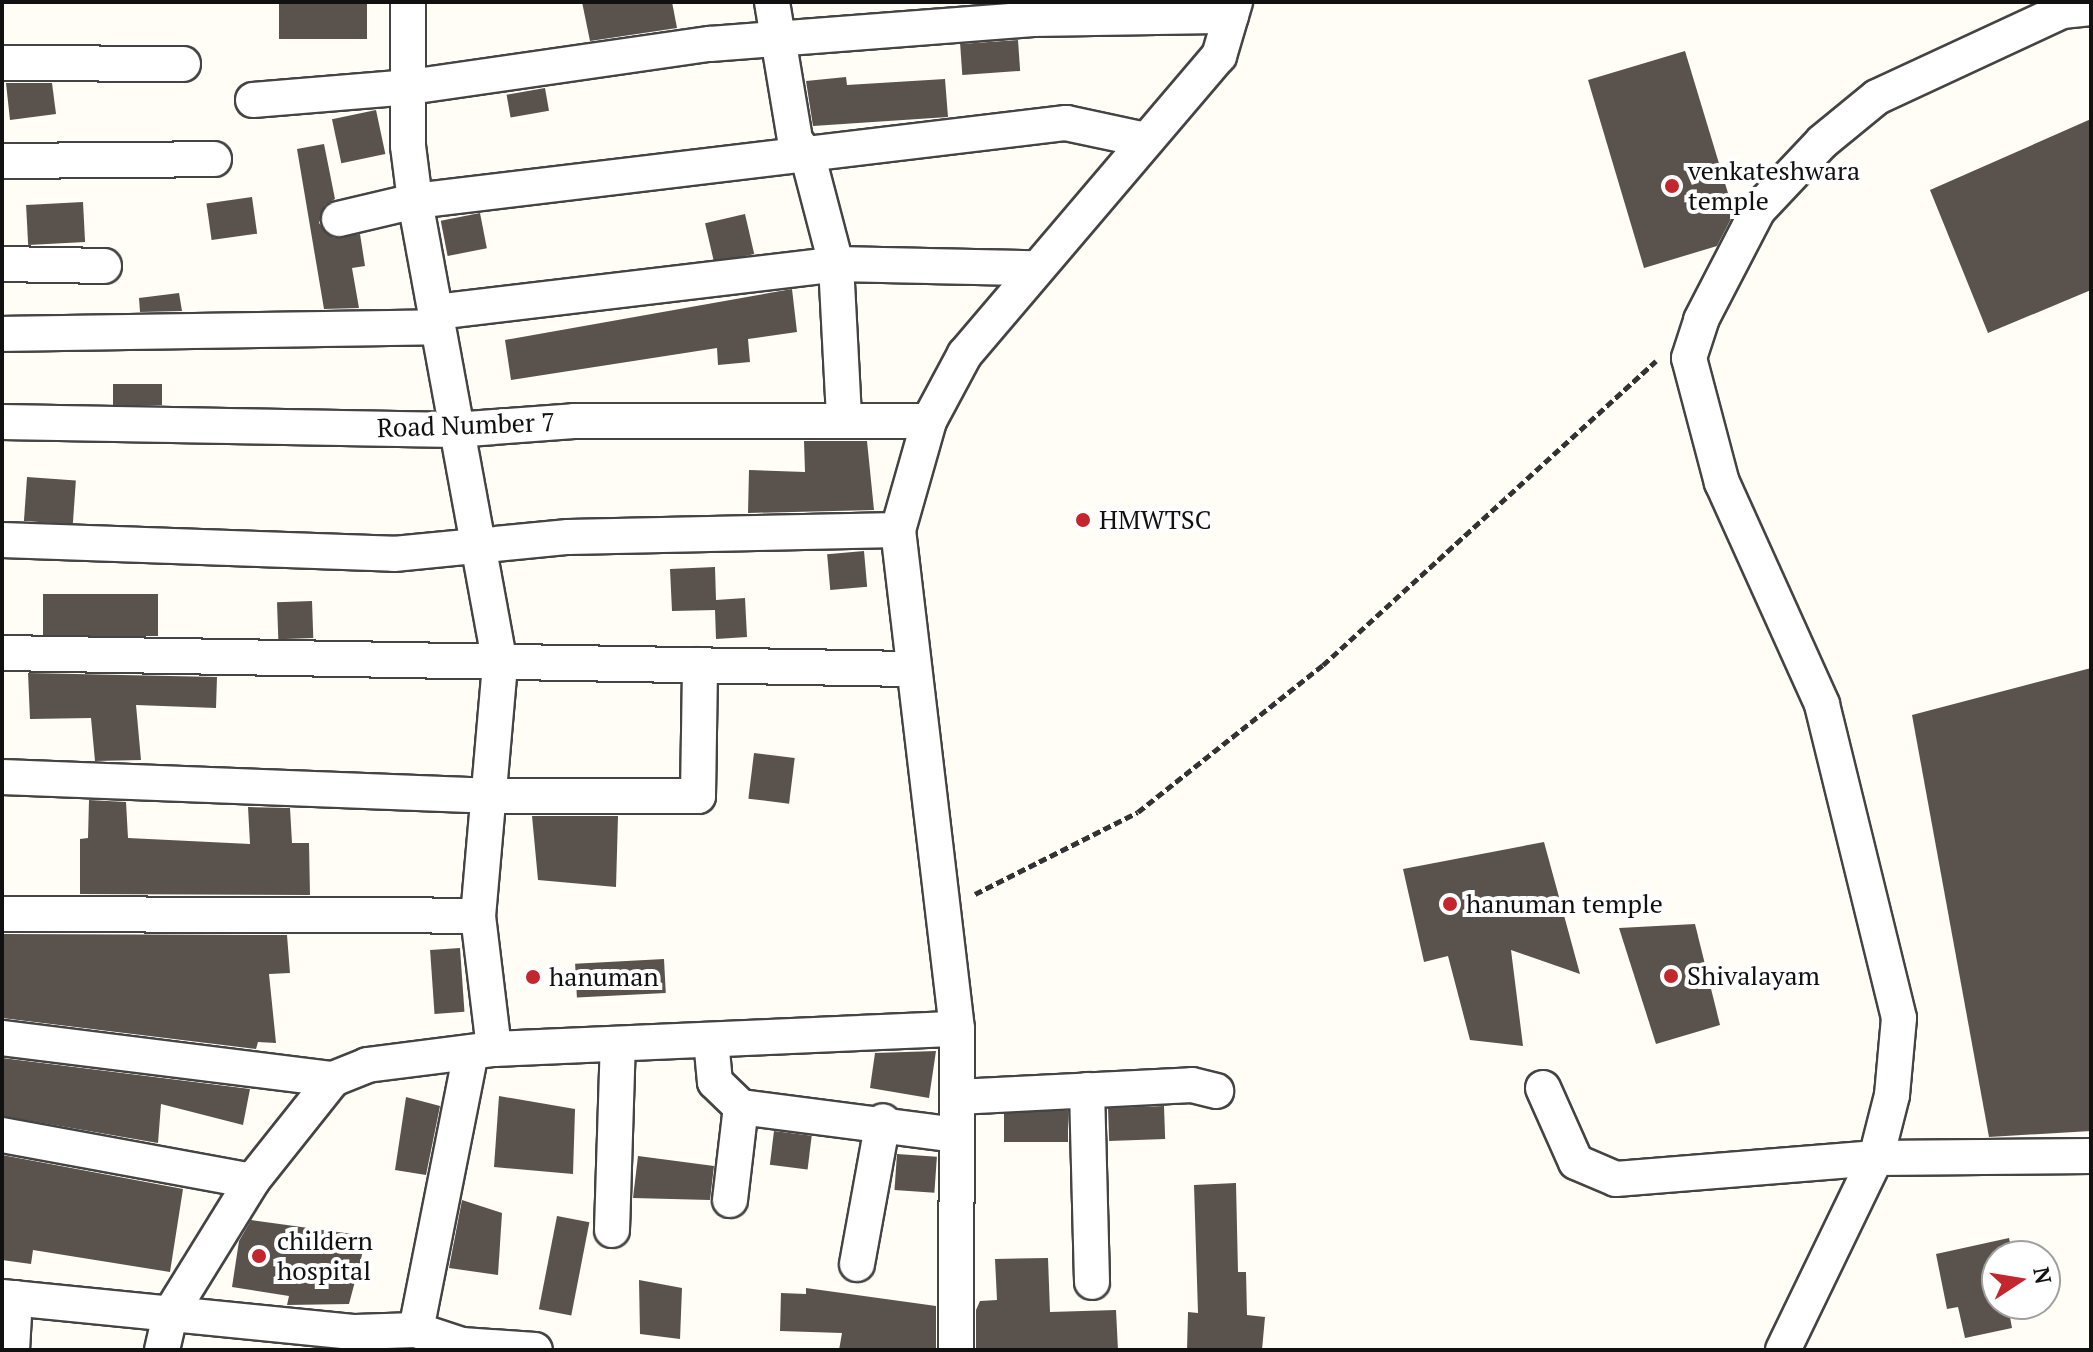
<!DOCTYPE html>
<html>
<head>
<meta charset="utf-8">
<style>
  body { margin:0 }
  #map { position:relative; width:2093px; height:1352px; overflow:hidden; background:#fffdf5; font-family:"PT Serif",serif }
  div>[style] { position:absolute }
  .building>* { inset:0; background:#5a524d; transform-origin:0 0 }
  .path>* { height:5px; margin-top:-2.5px; transform-origin:0; background:repeating-linear-gradient(90deg,#333 0 8px,transparent 0 12px) }
  .roads { filter:drop-shadow(2px 0 #444) drop-shadow(-2px 0 #444) drop-shadow(0 2px #444) drop-shadow(0 -2px #444) }
  .minor>* { height:34px; margin:-17px; padding:0 17px; transform-origin:17px; border-radius:17px; background:#fff }
  .dots>* { width:22px; height:22px; translate:-50% -50%; box-sizing:border-box; border:4px solid #fff; border-radius:50% }
  span { translate:-50% -50%; white-space:nowrap; text-align:center; line-height:1.15; -webkit-text-stroke:8px #fff; paint-order:stroke }
  .poi-label { font-size:26px; color:#111 }
  .left { translate:0 -50%; text-align:left }
  .street-label { font-size:26px; color:#111 }
  .frame { position:absolute; inset:0; border:4px solid #111; pointer-events:none }
  .north { position:absolute; left:1981px; top:1240px; width:80px; height:80px; box-sizing:border-box; background:#fff; border:2px solid #a0a0a0; border-radius:50%; rotate:78deg; font-size:22px; font-weight:700; line-height:32px; text-align:center; color:#111 }
  .north::after { content:''; display:block; margin:auto; width:28px; height:36px; background:#c4262e; clip-path:polygon(50% 0,100% 100%,50% 72%,0 100%) }
</style>
</head>
<body>
<div id="map">
  <div class="building">
    <div style="left:279px;top:2px;width:88px;height:37px"></div>
    <div style="clip-path:polygon(582px 2px,672px 2px,677px 28px,590px 41px)"></div>
    <div style="left:1018px;top:40px;width:31px;height:58px;rotate:86deg"></div>
    <div style="clip-path:polygon(1685px 51px,1734px 213px,1717px 246px,1644px 268px,1588px 80px)"></div>
    <div style="clip-path:polygon(846px 77px,847px 85px,945px 79px,948px 117px,813px 126px,806px 81px)"></div>
    <div style="clip-path:polygon(6px 83px,52px 83px,56px 114px,10px 120px)"></div>
    <div style="left:545px;top:88px;width:23px;height:39px;rotate:80deg"></div>
    <div style="left:376px;top:110px;width:45px;height:45px;rotate:78deg"></div>
    <div style="clip-path:polygon(2091px 119px,2091px 290px,1988px 333px,1930px 190px)"></div>
    <div style="clip-path:polygon(324px 144px,335px 199px,325px 205px,319px 223px,334px 238px,360px 234px,365px 266px,352px 268px,359px 308px,324px 309px,297px 149px)"></div>
    <div style="left:252px;top:197px;width:37px;height:46px;rotate:82deg"></div>
    <div style="left:83px;top:202px;width:40px;height:57px;rotate:87deg"></div>
    <div style="left:480px;top:213px;width:36px;height:40px;rotate:79deg"></div>
    <div style="left:745px;top:214px;width:41px;height:41px;rotate:77deg"></div>
    <div style="clip-path:polygon(792px 289px,797px 332px,748px 339px,750px 362px,718px 365px,717px 348px,511px 380px,505px 340px)"></div>
    <div style="clip-path:polygon(179px 293px,182px 311px,140px 312px,139px 298px)"></div>
    <div style="left:162px;top:384px;width:21px;height:49px;rotate:90deg"></div>
    <div style="clip-path:polygon(804px 441px,867px 441px,874px 510px,748px 513px,749px 470px,805px 472px)"></div>
    <div style="left:27px;top:477px;width:49px;height:44px;rotate:4deg"></div>
    <div style="left:864px;top:551px;width:36px;height:37px;rotate:85deg"></div>
    <div style="clip-path:polygon(715px 567px,716px 600px,745px 598px,747px 637px,716px 639px,715px 610px,672px 611px,670px 569px)"></div>
    <div style="left:158px;top:594px;width:42px;height:115px;rotate:90deg"></div>
    <div style="left:312px;top:601px;width:37px;height:35px;rotate:88deg"></div>
    <div style="clip-path:polygon(2091px 668px,2091px 1131px,1989px 1137px,1912px 715px)"></div>
    <div style="clip-path:polygon(28px 673px,217px 677px,216px 708px,136px 705px,141px 760px,95px 761px,91px 718px,30px 719px)"></div>
    <div style="left:754px;top:753px;width:41px;height:46px;rotate:7deg"></div>
    <div style="clip-path:polygon(89px 800px,126px 802px,128px 838px,250px 844px,248px 807px,290px 808px,292px 843px,309px 843px,310px 895px,80px 894px,80px 839px,88px 838px)"></div>
    <div style="clip-path:polygon(532px 816px,618px 816px,616px 887px,538px 880px)"></div>
    <div style="clip-path:polygon(1544px 842px,1580px 974px,1511px 950px,1523px 1046px,1470px 1040px,1448px 956px,1424px 962px,1403px 869px)"></div>
    <div style="clip-path:polygon(1695px 924px,1720px 1025px,1656px 1044px,1619px 928px)"></div>
    <div style="clip-path:polygon(2px 934px,287px 935px,290px 973px,269px 974px,276px 1043px,258px 1042px,256px 1049px,2px 1018px)"></div>
    <div style="left:460px;top:948px;width:64px;height:30px;rotate:86deg"></div>
    <div style="left:664px;top:959px;width:34px;height:89px;rotate:87deg"></div>
    <div style="clip-path:polygon(936px 1051px,929px 1098px,870px 1088px,875px 1053px)"></div>
    <div style="clip-path:polygon(2px 1058px,250px 1089px,243px 1125px,161px 1104px,158px 1143px,2px 1116px)"></div>
    <div style="clip-path:polygon(499px 1096px,575px 1109px,573px 1174px,494px 1167px)"></div>
    <div style="clip-path:polygon(406px 1097px,440px 1106px,426px 1175px,395px 1170px)"></div>
    <div style="left:1164px;top:1106px;width:33px;height:56px;rotate:88deg"></div>
    <div style="left:1068px;top:1111px;width:31px;height:64px;rotate:90deg"></div>
    <div style="left:774px;top:1131px;width:38px;height:34px;rotate:7deg"></div>
    <div style="left:897px;top:1154px;width:40px;height:36px;rotate:4deg"></div>
    <div style="clip-path:polygon(2px 1155px,183px 1189px,170px 1272px,33px 1250px,31px 1264px,2px 1260px)"></div>
    <div style="clip-path:polygon(638px 1156px,714px 1166px,710px 1200px,633px 1198px)"></div>
    <div style="clip-path:polygon(1236px 1183px,1238px 1272px,1246px 1272px,1247px 1315px,1265px 1317px,1262px 1350px,1187px 1350px,1188px 1312px,1198px 1313px,1194px 1185px)"></div>
    <div style="clip-path:polygon(462px 1200px,502px 1213px,498px 1275px,449px 1268px)"></div>
    <div style="left:557px;top:1216px;width:33px;height:95px;rotate:11deg"></div>
    <div style="clip-path:polygon(251px 1220px,367px 1236px,349px 1304px,287px 1305px,289px 1296px,232px 1287px,239px 1241px)"></div>
    <div style="clip-path:polygon(2009px 1238px,2013px 1256px,1997px 1256px,1997px 1304px,2027px 1304px,2029px 1313px,2010px 1317px,2012px 1328px,1965px 1338px,1958px 1307px,1947px 1309px,1936px 1254px)"></div>
    <div style="clip-path:polygon(1048px 1258px,1050px 1312px,1116px 1310px,1118px 1350px,976px 1350px,976px 1310px,980px 1301px,997px 1300px,995px 1259px)"></div>
    <div style="clip-path:polygon(639px 1280px,682px 1288px,680px 1339px,640px 1334px)"></div>
    <div style="clip-path:polygon(806px 1288px,936px 1306px,936px 1350px,839px 1350px,842px 1333px,780px 1331px,781px 1293px,806px 1294px)"></div>
  </div>
  <div class="path">
    <div style="left:975px;top:894px;width:182px;rotate:-26.7deg"></div>
    <div style="left:1138px;top:812px;width:236px;rotate:-38.5deg"></div>
    <div style="left:1323px;top:665px;width:451px;rotate:-42.4deg"></div>
  </div>
  <div class="roads">
    <div class="minor">
      <div style="left:408px;top:2px;width:144px;rotate:90deg"></div>
      <div style="left:408px;top:146px;width:55px;rotate:82.7deg"></div>
      <div style="left:415px;top:201px;width:472px;rotate:79.6deg"></div>
      <div style="left:500px;top:665px;width:252px;rotate:95deg"></div>
      <div style="left:478px;top:916px;width:134px;rotate:83.1deg"></div>
      <div style="left:772px;top:2px;width:140px;rotate:80.5deg"></div>
      <div style="left:795px;top:140px;width:21px;rotate:53deg"></div>
      <div style="left:808px;top:157px;width:111px;rotate:75.3deg"></div>
      <div style="left:836px;top:264px;width:153px;rotate:87deg"></div>
      <div style="left:2px;top:63px;width:181px;rotate:0.3deg"></div>
      <div style="left:253px;top:100px;width:158px;rotate:-4.7deg"></div>
      <div style="left:410px;top:87px;width:303px;rotate:-8.2deg"></div>
      <div style="left:710px;top:44px;width:324px;rotate:-4.4deg"></div>
      <div style="left:1033px;top:19px;width:198px;rotate:-0.9deg"></div>
      <div style="left:2px;top:161px;width:212px;rotate:-0.5deg"></div>
      <div style="left:339px;top:219px;width:78px;rotate:-13.3deg"></div>
      <div style="left:415px;top:201px;width:656px;rotate:-6.83deg"></div>
      <div style="left:1066px;top:123px;width:82px;rotate:12deg"></div>
      <div style="left:2px;top:264px;width:102px;rotate:1.1deg"></div>
      <div style="left:436px;top:312px;width:403px;rotate:-6.8deg"></div>
      <div style="left:836px;top:264px;width:199px;rotate:1.2deg"></div>
      <div style="left:2px;top:334px;width:436px;rotate:-0.9deg"></div>
      <div style="left:2px;top:422px;width:453px;rotate:1deg"></div>
      <div style="left:455px;top:430px;width:119px;rotate:-4.3deg"></div>
      <div style="left:574px;top:421px;width:355px"></div>
      <div style="left:2px;top:540px;width:392px;rotate:2deg"></div>
      <div style="left:394px;top:554px;width:175px;rotate:-5.6deg"></div>
      <div style="left:568px;top:537px;width:330px;rotate:-1.2deg"></div>
      <div style="left:2px;top:653px;width:912px;rotate:1.01deg"></div>
      <div style="left:2px;top:777px;width:487px;rotate:2.2deg"></div>
      <div style="left:489px;top:796px;width:209px"></div>
      <div style="left:698px;top:796px;width:131px;rotate:-89.1deg"></div>
      <div style="left:2px;top:914px;width:476px;rotate:0.2deg"></div>
      <div style="left:2px;top:1038px;width:334px;rotate:7.1deg"></div>
      <div style="left:711px;top:1040px;width:42px;rotate:84.6deg"></div>
      <div style="left:715px;top:1082px;width:36px;rotate:44deg"></div>
      <div style="left:741px;top:1107px;width:217px;rotate:7.4deg"></div>
      <div style="left:1543px;top:1088px;width:81px;rotate:66deg"></div>
      <div style="left:1576px;top:1162px;width:43px;rotate:23deg"></div>
      <div style="left:1616px;top:1179px;width:261px;rotate:-4.6deg"></div>
      <div style="left:1876px;top:1158px;width:215px;rotate:-0.5deg"></div>
      <div style="left:1087px;top:1090px;width:192px;rotate:88.5deg"></div>
      <div style="left:957px;top:1097px;width:235px;rotate:-2.9deg"></div>
      <div style="left:1192px;top:1085px;width:25px;rotate:14deg"></div>
      <div style="left:2px;top:1135px;width:254px;rotate:10.4deg"></div>
      <div style="left:730px;top:1200px;width:94px;rotate:-83.3deg"></div>
      <div style="left:612px;top:1230px;width:186px;rotate:-88.2deg"></div>
      <div style="left:857px;top:1264px;width:145px;rotate:-79.7deg"></div>
      <div style="left:2px;top:1297px;width:355px;rotate:5.7deg"></div>
      <div style="left:355px;top:1332px;width:61px;rotate:-1.9deg"></div>
      <div style="left:416px;top:1330px;width:48px;rotate:18.1deg"></div>
      <div style="left:462px;top:1345px;width:73px;rotate:3.9deg"></div>
      <div style="left:416px;top:1330px;width:283px;rotate:-78.8deg"></div>
      <div style="left:12px;top:1350px;width:52px;rotate:-86.7deg"></div>
      <div style="left:162px;top:1350px;width:37px;rotate:-77deg"></div>
      <div style="left:170px;top:1314px;width:156px;rotate:-58.3deg"></div>
      <div style="left:252px;top:1181px;width:130px;rotate:-51.5deg"></div>
      <div style="left:333px;top:1079px;width:37px;rotate:-22deg"></div>
      <div style="left:367px;top:1065px;width:128px;rotate:-7.2deg"></div>
      <div style="left:494px;top:1049px;width:463px;rotate:-2.5deg"></div>
      <div style="left:956px;top:1350px;width:321px;rotate:-89.8deg"></div>
      <div style="left:957px;top:1029px;width:502px;rotate:-96.74deg"></div>
      <div style="left:898px;top:530px;width:113px;rotate:-74.1deg"></div>
      <div style="left:929px;top:421px;width:76px;rotate:-61.8deg"></div>
      <div style="left:965px;top:354px;width:392px;rotate:-49.6deg"></div>
      <div style="left:1219px;top:56px;width:56px;rotate:-73.5deg"></div>
      <div style="left:1783px;top:1350px;width:213px;rotate:-64.2deg"></div>
      <div style="left:1876px;top:1158px;width:65px;rotate:-75.7deg"></div>
      <div style="left:1892px;top:1095px;width:77px;rotate:-84.8deg"></div>
      <div style="left:1899px;top:1018px;width:323px;rotate:-103.8deg"></div>
      <div style="left:1822px;top:704px;width:243px;rotate:-114.3deg"></div>
      <div style="left:1722px;top:483px;width:129px;rotate:-104.8deg"></div>
      <div style="left:1689px;top:358px;width:40px;rotate:-72deg"></div>
      <div style="left:1701px;top:320px;width:124px;rotate:-62.6deg"></div>
      <div style="left:1758px;top:210px;width:93px;rotate:-46.7deg"></div>
      <div style="left:1822px;top:142px;width:71px;rotate:-39.3deg"></div>
      <div style="left:1877px;top:97px;width:204px;rotate:-24.9deg"></div>
      <div style="left:2062px;top:11px;width:29px;rotate:-6deg"></div>
    </div>
  </div>
  <div class="dots">
    <div style="left:1672px;top:186px;background:#c4262e"></div>
    <div style="left:1083px;top:520px;background:#c4262e"></div>
    <div style="left:1450px;top:904px;background:#c4262e"></div>
    <div style="left:1671px;top:976px;background:#c4262e"></div>
    <div style="left:533px;top:977px;background:#c4262e"></div>
    <div style="left:259px;top:1256px;background:#c4262e"></div>
  </div>
  <div class="poi-label">
    <span class="left" style="left:1688px;top:186px">venkateshwara<br>temple</span>
    <span class="left" style="left:1099px;top:520px">HMWTSC</span>
    <span class="left" style="left:1466px;top:904px">hanuman temple</span>
    <span class="left" style="left:1687px;top:976px">Shivalayam</span>
    <span class="left" style="left:549px;top:977px">hanuman</span>
    <span class="left" style="left:277px;top:1256px">childern<br>hospital</span>
  </div>
  <div class="street-label">
    <span style="left:466px;top:425px;rotate:-2deg">Road Number 7</span>
  </div>
  <div class="frame"></div>
  <div class="north">N</div>
</div>
</body>
</html>
